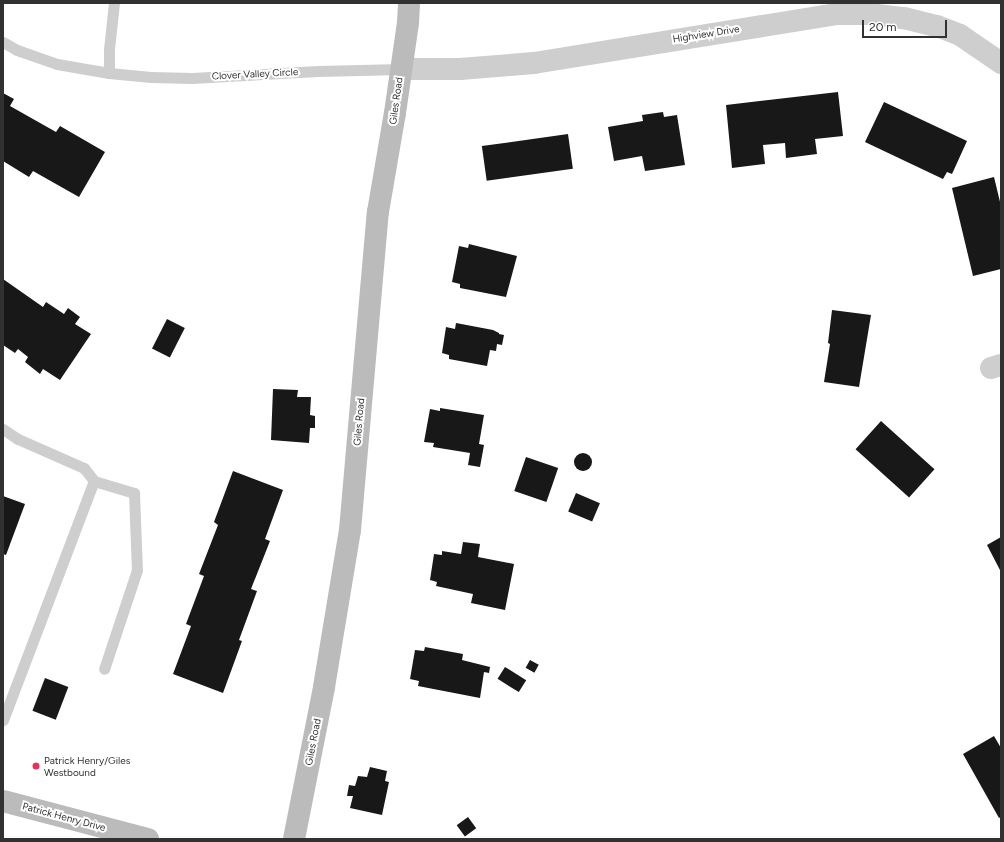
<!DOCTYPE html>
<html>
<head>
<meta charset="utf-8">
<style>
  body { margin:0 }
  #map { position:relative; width:1004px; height:842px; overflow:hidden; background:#fff; font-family:Figtree,sans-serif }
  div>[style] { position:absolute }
  .building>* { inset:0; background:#181818; transform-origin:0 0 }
  .round { border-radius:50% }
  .lane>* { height:11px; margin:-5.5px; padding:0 5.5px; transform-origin:5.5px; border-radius:5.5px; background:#cecece }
  .street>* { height:22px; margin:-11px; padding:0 11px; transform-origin:11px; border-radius:11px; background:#cecece }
  .secondary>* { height:22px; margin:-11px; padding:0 11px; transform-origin:11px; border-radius:11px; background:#bbb }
  .dots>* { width:11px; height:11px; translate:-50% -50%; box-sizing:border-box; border:2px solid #fff; border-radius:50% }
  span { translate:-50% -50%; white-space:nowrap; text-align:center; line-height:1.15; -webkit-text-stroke:4px #fff; paint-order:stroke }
  .street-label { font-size:10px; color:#313131 }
  .poi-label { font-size:10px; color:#313131 }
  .left { translate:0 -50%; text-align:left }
  .frame { position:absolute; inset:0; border:4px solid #313131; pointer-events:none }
  .scale { position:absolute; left:862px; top:20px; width:85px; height:18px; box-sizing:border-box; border:2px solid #313131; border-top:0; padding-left:5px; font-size:12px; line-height:14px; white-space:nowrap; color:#313131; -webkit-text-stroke:3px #fff; paint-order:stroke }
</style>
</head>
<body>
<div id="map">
  <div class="building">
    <div style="clip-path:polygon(838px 92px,843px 136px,815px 139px,817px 154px,786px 158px,785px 143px,763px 145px,765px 164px,732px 168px,726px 105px)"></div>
    <div style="clip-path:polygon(3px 93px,14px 99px,10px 106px,56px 132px,60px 126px,105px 152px,79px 197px,33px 171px,29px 177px,3px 161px)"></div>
    <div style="clip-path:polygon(884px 102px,967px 141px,952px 174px,947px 172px,943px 179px,865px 142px)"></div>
    <div style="clip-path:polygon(663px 112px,664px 117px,677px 115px,685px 165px,645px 171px,642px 156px,614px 161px,608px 127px,643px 121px,642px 115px)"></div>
    <div style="left:568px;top:134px;width:35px;height:87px;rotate:82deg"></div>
    <div style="clip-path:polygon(994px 177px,1001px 206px,1001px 269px,973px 276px,952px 188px)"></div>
    <div style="clip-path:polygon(469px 244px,517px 256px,506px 297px,460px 288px,460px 284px,452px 282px,459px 246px,468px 248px)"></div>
    <div style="clip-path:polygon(3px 279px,43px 307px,46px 302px,64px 314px,68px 308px,80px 317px,75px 324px,91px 334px,60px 380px,43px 369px,40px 374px,25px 362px,28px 357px,18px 349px,15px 353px,3px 345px)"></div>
    <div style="clip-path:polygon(832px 310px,871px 315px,859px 387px,824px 382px,830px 344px,828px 343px)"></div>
    <div style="left:167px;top:319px;width:20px;height:33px;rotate:27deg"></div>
    <div style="clip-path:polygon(456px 323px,493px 330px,499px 333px,499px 334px,504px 335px,502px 345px,497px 344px,496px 351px,490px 350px,487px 366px,449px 359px,449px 355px,442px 353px,446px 327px,455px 329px)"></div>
    <div style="clip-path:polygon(273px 389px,298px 390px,297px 397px,311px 397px,310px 415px,315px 416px,315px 428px,310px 428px,309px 443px,271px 440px)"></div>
    <div style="clip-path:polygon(440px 408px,484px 415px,479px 444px,484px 445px,480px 467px,468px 465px,470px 453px,433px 447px,434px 443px,424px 442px,430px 409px,440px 411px)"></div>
    <div style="left:881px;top:421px;width:72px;height:38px;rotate:42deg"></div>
    <div class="round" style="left:574px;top:453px;width:18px;height:18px"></div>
    <div style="left:526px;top:457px;width:34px;height:36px;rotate:19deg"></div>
    <div style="clip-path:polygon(233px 471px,283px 490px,265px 539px,270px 541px,251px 589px,257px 591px,239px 640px,242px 641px,223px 693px,173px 674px,191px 626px,186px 624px,204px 576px,199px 574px,218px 525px,214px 522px)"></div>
    <div style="left:576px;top:493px;width:26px;height:20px;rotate:23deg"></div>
    <div style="clip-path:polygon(3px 496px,25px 504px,6px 555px,3px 554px)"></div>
    <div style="clip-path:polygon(1001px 537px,1001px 572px,987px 545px)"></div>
    <div style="clip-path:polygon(463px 542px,480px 544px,478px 557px,514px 564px,505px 610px,471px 603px,473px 594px,436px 586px,437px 582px,430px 580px,434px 554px,442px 555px,442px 551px,461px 554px)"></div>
    <div style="clip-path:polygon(425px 647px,463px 654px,462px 660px,490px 667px,489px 673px,484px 672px,480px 698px,418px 686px,419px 681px,410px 679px,415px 650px,424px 651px)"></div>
    <div style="left:530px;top:660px;width:10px;height:9px;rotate:29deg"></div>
    <div style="left:505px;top:667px;width:25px;height:14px;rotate:32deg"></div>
    <div style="left:45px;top:678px;width:25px;height:35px;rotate:21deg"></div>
    <div style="clip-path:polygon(994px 736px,1001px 748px,1001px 817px,999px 818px,963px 754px)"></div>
    <div style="clip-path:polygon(370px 767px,387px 771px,385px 781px,389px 782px,382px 815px,350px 808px,353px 796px,347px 796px,349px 785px,355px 786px,358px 776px,367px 777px)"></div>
    <div style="left:468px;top:817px;width:14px;height:14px;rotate:54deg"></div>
  </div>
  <div class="lane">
    <div style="left:3px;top:42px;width:16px;rotate:30deg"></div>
    <div style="left:17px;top:50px;width:42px;rotate:19.3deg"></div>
    <div style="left:57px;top:64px;width:53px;rotate:9.8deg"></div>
    <div style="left:109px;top:73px;width:42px;rotate:5.4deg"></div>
    <div style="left:151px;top:77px;width:41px;rotate:1.4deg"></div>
    <div style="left:192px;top:78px;width:126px;rotate:-3.2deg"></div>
    <div style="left:318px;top:71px;width:83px;rotate:-1.4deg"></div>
    <div style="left:109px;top:73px;width:24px;rotate:-90deg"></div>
    <div style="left:109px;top:49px;width:46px;rotate:-83.8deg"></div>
    <div style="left:3px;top:429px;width:18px;rotate:34deg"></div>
    <div style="left:18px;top:439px;width:72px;rotate:23.7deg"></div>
    <div style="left:84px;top:468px;width:16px;rotate:52deg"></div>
    <div style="left:94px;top:481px;width:42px;rotate:16.7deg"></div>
    <div style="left:134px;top:493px;width:77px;rotate:87.8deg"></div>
    <div style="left:137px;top:570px;width:104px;rotate:108.4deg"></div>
    <div style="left:3px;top:720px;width:256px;rotate:-69.2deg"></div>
  </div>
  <div class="street">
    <div style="left:401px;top:69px;width:59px"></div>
    <div style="left:460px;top:69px;width:74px;rotate:-4.6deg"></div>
    <div style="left:534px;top:63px;width:306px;rotate:-9.2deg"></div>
    <div style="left:836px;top:14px;width:33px"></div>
    <div style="left:869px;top:14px;width:35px;rotate:7deg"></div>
    <div style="left:904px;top:18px;width:34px;rotate:14deg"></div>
    <div style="left:937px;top:26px;width:25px;rotate:21deg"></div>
    <div style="left:960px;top:35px;width:50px;rotate:34.3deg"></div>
    <div style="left:991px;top:368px;width:10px;rotate:-17deg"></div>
  </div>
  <div class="secondary">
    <div style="left:3px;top:801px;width:150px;rotate:14.7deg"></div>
    <div style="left:294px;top:839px;width:155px;rotate:-78.8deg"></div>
    <div style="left:324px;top:687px;width:159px;rotate:-80.6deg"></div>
    <div style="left:350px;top:530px;width:319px;rotate:-85deg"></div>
    <div style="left:378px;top:212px;width:100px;rotate:-80.3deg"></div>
    <div style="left:395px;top:113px;width:91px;rotate:-81.8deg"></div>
    <div style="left:408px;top:23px;width:20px;rotate:-87deg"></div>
  </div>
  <div class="dots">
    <div style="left:36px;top:766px;background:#e73359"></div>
  </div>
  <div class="street-label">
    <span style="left:706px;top:34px;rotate:-9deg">Highview Drive</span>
    <span style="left:255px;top:74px;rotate:-3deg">Clover Valley Circle</span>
    <span style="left:396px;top:101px;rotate:-82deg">Giles Road</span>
    <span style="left:359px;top:422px;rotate:-85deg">Giles Road</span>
    <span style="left:313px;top:742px;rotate:-79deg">Giles Road</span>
    <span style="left:64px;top:817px;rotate:15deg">Patrick Henry Drive</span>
  </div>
  <div class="poi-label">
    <span class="left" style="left:44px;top:766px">Patrick Henry/Giles<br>Westbound</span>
  </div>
  <div class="frame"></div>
  <div class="scale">20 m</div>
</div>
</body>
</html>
